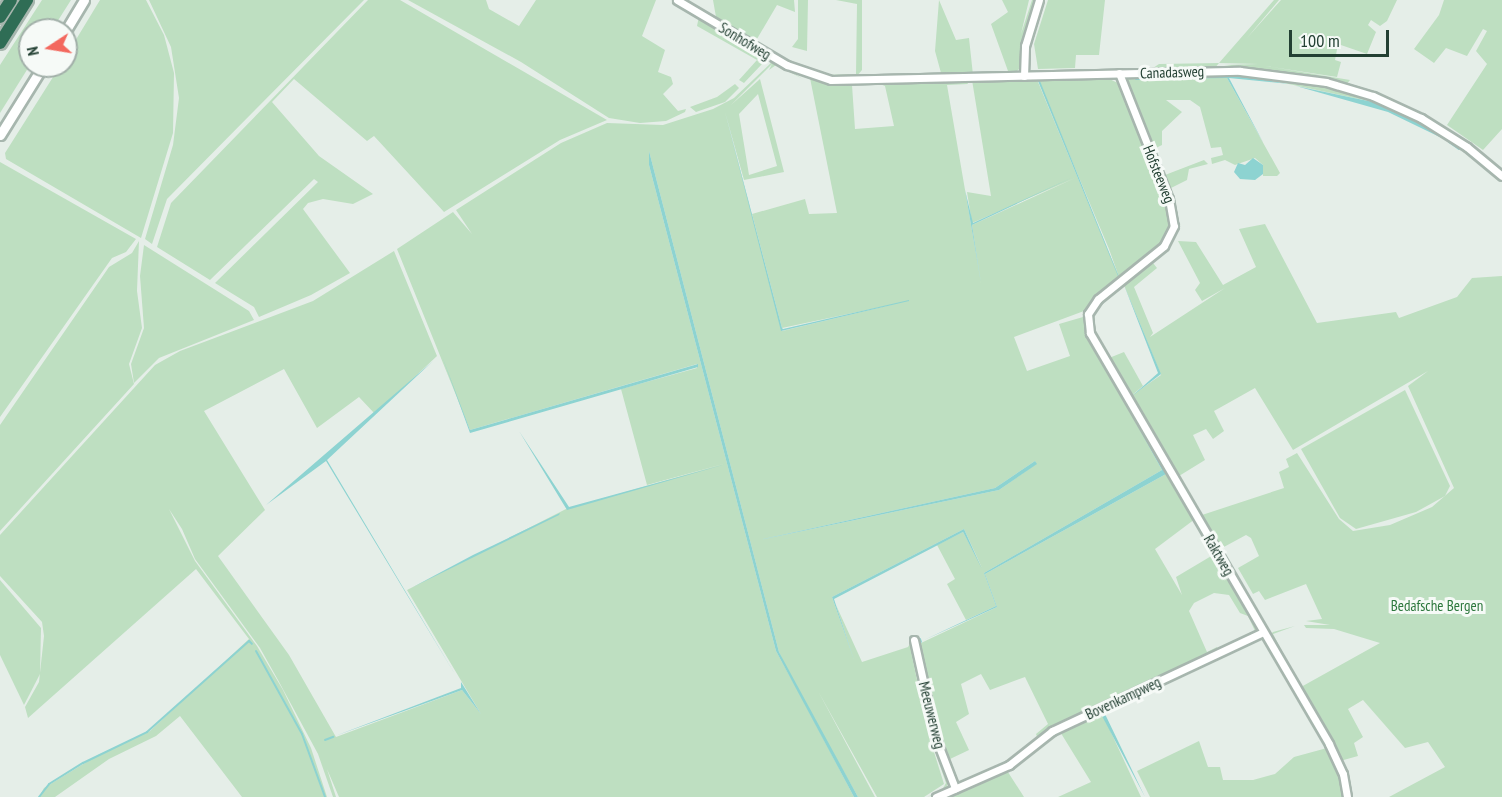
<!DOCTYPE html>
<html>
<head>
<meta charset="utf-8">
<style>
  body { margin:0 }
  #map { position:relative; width:1502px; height:797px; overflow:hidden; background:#e5eee8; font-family:"PT Sans Narrow",sans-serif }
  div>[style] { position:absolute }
  .green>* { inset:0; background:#bedfc1 }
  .water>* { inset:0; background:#8dd3d1 }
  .stream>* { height:2px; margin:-1px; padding:0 1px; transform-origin:1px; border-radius:1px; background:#8dd3d1 }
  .roads { filter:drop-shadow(2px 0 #a7b6ae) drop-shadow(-2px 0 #a7b6ae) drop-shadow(0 2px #a7b6ae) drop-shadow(0 -2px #a7b6ae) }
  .street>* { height:7px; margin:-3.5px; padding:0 3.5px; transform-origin:3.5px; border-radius:3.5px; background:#fff }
  .secondary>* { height:9px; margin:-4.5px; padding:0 4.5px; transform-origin:4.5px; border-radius:4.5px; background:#fff }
  .highway>* { height:12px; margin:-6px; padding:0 6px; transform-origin:6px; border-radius:6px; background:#2f6d55 }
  span { translate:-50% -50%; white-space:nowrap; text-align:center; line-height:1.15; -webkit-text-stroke:6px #f6faf7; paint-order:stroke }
  .street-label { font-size:15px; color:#234033 }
  .park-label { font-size:15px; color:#2d783d }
  .north { position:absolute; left:18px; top:18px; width:60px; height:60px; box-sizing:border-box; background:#f6faf7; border:2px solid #a2b0a9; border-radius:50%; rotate:258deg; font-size:16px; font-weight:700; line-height:24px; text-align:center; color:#234033 }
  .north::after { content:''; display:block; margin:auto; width:21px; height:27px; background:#f3685e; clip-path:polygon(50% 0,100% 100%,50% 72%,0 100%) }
  .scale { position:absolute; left:1289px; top:30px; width:100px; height:27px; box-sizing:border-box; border:3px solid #234033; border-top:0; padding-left:8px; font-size:18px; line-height:21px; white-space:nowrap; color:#234033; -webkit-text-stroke:4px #f6faf7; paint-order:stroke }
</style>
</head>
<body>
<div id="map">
  <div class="green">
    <div style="clip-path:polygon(42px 0,71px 0,52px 30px,30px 30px,30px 65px,0 113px,0 65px)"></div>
    <div style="clip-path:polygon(100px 0,146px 0,164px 35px,174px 73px,173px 133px,141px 238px,6px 159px,5px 153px,60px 66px,66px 66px,66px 56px)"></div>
    <div style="clip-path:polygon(149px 0,364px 0,167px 199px,152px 244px,145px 239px,173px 145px,179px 98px,171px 47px)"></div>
    <div style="clip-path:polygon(368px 0,400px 0,607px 120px,560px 140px,444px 212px,374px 136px,367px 141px,294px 79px,272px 102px,319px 156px,373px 194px,353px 204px,323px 199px,308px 203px,303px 209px,350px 273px,311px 295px,259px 317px,254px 307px,215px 283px,318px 182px,314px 179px,210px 280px,157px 247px,171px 203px)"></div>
    <div style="clip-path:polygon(408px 0,486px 0,489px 9px,519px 26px,536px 0,656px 0,642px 36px,665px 50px,658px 72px,671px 77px,673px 84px,663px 94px,678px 111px,686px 109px,685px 112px,666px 121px,640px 123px,609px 118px,521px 62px)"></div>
    <div style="clip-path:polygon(713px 0,794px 0,795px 12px,777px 5px,754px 44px,697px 10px,755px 41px,716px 17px)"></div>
    <div style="clip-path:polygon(798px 0,808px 0,807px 51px,792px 47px,798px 39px)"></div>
    <div style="clip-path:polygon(836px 0,862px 0,862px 70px,856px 77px,820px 75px,856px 74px,857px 4px)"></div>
    <div style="clip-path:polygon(939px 0,956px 40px,969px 38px,973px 75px,916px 77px,915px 73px,941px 73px,935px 51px)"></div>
    <div style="clip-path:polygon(1002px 0,1029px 0,1021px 34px,1032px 0,1037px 0,1022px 66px,1015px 73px,980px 75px,980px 72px,1008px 71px,991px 24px,1008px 12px)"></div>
    <div style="clip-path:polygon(1048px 0,1105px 0,1099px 55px,1076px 55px,1075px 68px,1038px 69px,1034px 44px)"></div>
    <div style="clip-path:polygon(1274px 0,1279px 0,1247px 38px,1281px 0,1397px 0,1387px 21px,1380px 26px,1371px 20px,1368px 25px,1376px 32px,1367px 54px,1338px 44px,1335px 60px,1341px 62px,1337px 77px,1265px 66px,1350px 80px,1346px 85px,1302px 75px,1224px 65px,1258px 64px,1219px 63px,1214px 69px,1153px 68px,1159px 64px,1219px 63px)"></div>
    <div style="clip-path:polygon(1444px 0,1502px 0,1502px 129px,1483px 150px,1447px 125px,1487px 64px,1476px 51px,1487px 31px,1483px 29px,1467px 56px,1446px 48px,1434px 63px,1414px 49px,1439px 15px)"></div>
    <div style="clip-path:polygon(699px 16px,762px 54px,762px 64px,744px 83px,739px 80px,757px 60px,697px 26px)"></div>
    <div style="clip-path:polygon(evenodd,773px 61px,803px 79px,776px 65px,769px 70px,772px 64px,731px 105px,760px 79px,784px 172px,744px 180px,725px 112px,782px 331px,895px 304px,782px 328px,752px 214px,805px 199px,809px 214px,837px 213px,810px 78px,869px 82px,852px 85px,855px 129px,894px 126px,885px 86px,875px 82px,966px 80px,968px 84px,947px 85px,981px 283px,972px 225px,1075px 178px,972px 223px,967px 192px,991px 196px,972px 80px,1103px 76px,1120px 84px,1170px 206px,1170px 232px,1159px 248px,1084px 311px,1014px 337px,1027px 371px,1070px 356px,1059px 324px,1083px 317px,1090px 337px,1195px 519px,1155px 549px,1182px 595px,1176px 577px,1213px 555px,1245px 609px,1211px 551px,1214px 551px,1257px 625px,1258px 628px,1255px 633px,1241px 639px,1255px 631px,1248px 616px,1240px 613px,1229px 595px,1214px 593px,1194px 603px,1189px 611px,1207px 652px,1217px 647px,1218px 651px,1038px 739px,1036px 734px,1048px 724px,1025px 677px,990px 690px,981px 674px,961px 684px,969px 714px,956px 722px,969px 750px,950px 759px,941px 735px,951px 762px,947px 765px,937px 737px,917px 638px,921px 643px,997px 607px,985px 574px,1166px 474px,1127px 407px,1162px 470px,984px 573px,996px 606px,966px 620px,947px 584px,955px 579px,937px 545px,963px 532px,982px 568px,964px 529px,832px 597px,854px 660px,836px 605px,862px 662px,908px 647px,912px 640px,935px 741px,950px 779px,945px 791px,927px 797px,942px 790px,946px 783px,932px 743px,910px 647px,929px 736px,944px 784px,924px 797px,877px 797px,818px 691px,875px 797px,858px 797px,795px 685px,854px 797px,339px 797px,327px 769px,336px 797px,333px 797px,318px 754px,278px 680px,260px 648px,195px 559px,182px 529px,169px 509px,195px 561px,257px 646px,283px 690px,311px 748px,327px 797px,242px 797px,180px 716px,156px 736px,109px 759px,55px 797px,39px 797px,44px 788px,98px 755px,150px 731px,249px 639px,196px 569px,28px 718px,25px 707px,39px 682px,44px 636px,42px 622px,0 576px,0 535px,155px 365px,180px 351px,313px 301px,394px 251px,437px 356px,375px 414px,359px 397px,317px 428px,284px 369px,204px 411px,265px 510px,218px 556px,289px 655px,336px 737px,462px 690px,481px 714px,407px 590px,566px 509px,727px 463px,647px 485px,621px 389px,697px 368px,697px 364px,470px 430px,397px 249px,453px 212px,472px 234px,456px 210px,561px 143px,607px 123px,663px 125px,713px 109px,734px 98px,773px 61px,1038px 80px,1109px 249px,1119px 277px,1038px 82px,1038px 80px,773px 61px,758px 94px,777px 166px,749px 175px,739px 114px,758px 94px,773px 61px,649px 151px,779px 652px,794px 684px,776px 651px,649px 165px,649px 151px,773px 61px,1035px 461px,1036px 464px,999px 490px,759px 540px,995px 488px,1035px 461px)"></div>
    <div style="clip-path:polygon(1255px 74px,1326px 84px,1405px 112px,1452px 139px,1493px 171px,1502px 182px,1458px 147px,1402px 114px,1373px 102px,1256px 77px,1150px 78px,1227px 78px,1280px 173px,1277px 176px,1263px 176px,1263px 165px,1255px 158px,1235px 165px,1225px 160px,1212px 164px,1211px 158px,1223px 155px,1221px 147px,1211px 148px,1200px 107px,1190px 100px,1166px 100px,1182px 112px,1162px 131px,1162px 145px,1154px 149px,1125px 82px,1132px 76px)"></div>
    <div style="clip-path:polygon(735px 84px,739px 88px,725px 102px,696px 112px,690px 107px,717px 97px)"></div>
    <div style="clip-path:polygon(1204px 160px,1208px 164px,1189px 169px,1187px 180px,1171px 188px,1178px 215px,1159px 169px,1165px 175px)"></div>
    <div style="clip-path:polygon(0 162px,136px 239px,126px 252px,112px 258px,0 417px)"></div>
    <div style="clip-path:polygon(1265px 224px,1317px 323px,1396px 312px,1399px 318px,1457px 297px,1472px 278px,1502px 276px,1502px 797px,1389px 797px,1445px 767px,1428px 742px,1405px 748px,1363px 700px,1348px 709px,1363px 737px,1354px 743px,1358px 756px,1340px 761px,1270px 635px,1273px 632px,1295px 626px,1273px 634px,1301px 687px,1380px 643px,1334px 629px,1306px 628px,1304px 625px,1330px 625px,1306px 621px,1322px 619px,1306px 584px,1265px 600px,1259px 591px,1253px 594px,1238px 568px,1259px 556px,1251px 538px,1246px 535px,1222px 548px,1229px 561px,1225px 562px,1194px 508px,1196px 504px,1202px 515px,1284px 488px,1279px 472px,1289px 467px,1286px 459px,1297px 453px,1339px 519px,1353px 531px,1390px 525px,1432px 507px,1454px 488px,1408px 386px,1428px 371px,1293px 450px,1255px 388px,1214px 411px,1224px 431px,1213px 439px,1206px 429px,1193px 435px,1205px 460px,1179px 476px,1134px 400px,1192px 500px,1097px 342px,1109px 358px,1124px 352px,1143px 386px,1131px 396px,1161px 375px,1124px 285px,1095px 309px,1091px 320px,1096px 337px,1092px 332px,1091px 327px,1091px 315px,1096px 304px,1159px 253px,1153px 263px,1157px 268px,1134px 287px,1153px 333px,1150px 337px,1225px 288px,1202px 301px,1195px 290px,1200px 283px,1178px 241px,1196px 242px,1223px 285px,1256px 267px,1239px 229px)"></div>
    <div style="clip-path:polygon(139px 241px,137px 291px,142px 328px,129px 364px,134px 384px,0 531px,0 425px,109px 267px,132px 253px)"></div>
    <div style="clip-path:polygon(144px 245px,249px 311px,254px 320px,159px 358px,134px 383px,131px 364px,144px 328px,140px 276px)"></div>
    <div style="clip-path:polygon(1405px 390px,1450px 486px,1445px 496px,1416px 512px,1356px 529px,1340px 518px,1301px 449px)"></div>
    <div style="clip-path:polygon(0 580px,41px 628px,40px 674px,24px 705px,0 655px)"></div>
    <div style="clip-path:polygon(1237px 646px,1215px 661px,1102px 713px,1141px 797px,1058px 797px,1091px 782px,1059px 730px)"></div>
    <div style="clip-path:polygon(1199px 741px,1208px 767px,1220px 767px,1223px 780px,1253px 780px,1275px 774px,1294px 757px,1327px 748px,1339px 769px,1344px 797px,1150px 797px,1137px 771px)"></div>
    <div style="clip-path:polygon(1006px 769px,1024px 797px,949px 797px,987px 781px,941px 797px)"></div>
  </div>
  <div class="water">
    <div style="clip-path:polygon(1241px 76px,1290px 84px,1229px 78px,1264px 144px,1227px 78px,1149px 79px)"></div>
    <div style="clip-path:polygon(1038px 81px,1040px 81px,1119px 277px,1118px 276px)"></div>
    <div style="clip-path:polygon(1296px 86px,1373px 102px,1411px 118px,1450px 142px,1388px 112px)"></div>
    <div style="clip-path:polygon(725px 112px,782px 328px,783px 329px,909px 300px,909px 301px,781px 331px)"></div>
    <div style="clip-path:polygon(649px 151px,779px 652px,858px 797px,854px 797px,776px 651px,649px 165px)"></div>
    <div style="clip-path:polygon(1253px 158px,1263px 165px,1263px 174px,1255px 180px,1240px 179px,1234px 172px,1238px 163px,1245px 165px)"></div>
    <div style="clip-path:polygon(1073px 177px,972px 225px,981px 283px,965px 190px,973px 223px)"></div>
    <div style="clip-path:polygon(1124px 285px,1161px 374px,1132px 396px,1158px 373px)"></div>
    <div style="clip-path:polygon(442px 356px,470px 430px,698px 364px,698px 367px,470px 433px)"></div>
    <div style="clip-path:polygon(433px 361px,327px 460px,456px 676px,326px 461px,266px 505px)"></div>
    <div style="clip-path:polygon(1127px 407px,1166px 474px,985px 574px,997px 607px,924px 640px,996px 606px,984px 573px,1162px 470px)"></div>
    <div style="clip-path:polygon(519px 431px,569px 507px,726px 464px,567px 510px)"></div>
    <div style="clip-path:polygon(1035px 461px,1037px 464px,999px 490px,759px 540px,995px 488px)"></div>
    <div style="clip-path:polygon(560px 513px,559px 515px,413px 587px,473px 555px)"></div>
    <div style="clip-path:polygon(964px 529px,982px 569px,963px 532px,834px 599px,854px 660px,832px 597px)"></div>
    <div style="clip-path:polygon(461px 682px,481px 714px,462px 690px,335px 736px,461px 688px)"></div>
    <div style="clip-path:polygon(1131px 699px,1105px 714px,1145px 797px,1102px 716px)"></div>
  </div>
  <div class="stream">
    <div style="left:1136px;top:79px;width:11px"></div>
    <div style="left:1449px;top:142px;width:12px;rotate:35deg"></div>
    <div style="left:920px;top:639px;width:3px;rotate:72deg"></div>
    <div style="left:1242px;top:647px;width:7px;rotate:-27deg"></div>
    <div style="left:256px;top:651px;width:95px;rotate:61deg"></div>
    <div style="left:302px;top:734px;width:67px;rotate:69.9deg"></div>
    <div style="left:325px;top:740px;width:9px;rotate:-21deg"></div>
    <div style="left:39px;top:797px;width:16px;rotate:-52deg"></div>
    <div style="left:49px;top:784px;width:40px;rotate:-32deg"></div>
    <div style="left:83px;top:763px;width:71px;rotate:-25.8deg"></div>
    <div style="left:147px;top:732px;width:137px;rotate:-41.7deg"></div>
    <div style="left:249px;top:641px;width:4px;rotate:45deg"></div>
  </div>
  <div class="roads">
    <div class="street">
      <div style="left:677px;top:0;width:128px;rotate:30.6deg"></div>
      <div style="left:787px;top:65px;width:46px;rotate:18.8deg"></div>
      <div style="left:831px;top:80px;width:409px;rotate:-1.3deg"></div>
      <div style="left:1240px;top:71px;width:87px;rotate:7.3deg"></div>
      <div style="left:1326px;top:82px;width:49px;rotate:16.6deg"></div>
      <div style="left:1373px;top:96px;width:53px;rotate:24.6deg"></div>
      <div style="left:1421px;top:118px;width:54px;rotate:32.2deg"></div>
      <div style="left:1467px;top:147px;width:45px;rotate:39.6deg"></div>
      <div style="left:1119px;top:73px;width:136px;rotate:68.4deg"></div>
      <div style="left:1169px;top:199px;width:27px;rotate:80deg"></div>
      <div style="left:1174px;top:226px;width:22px;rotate:117deg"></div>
      <div style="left:1164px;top:246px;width:85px;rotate:141.2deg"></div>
      <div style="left:1098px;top:299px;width:18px;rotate:124deg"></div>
      <div style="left:1088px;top:314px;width:19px;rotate:84deg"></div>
      <div style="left:1090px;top:333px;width:475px;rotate:59.8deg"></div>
      <div style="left:1329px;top:744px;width:33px;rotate:65deg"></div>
      <div style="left:1343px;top:774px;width:23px;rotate:80deg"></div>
      <div style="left:1024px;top:76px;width:30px;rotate:-88deg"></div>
      <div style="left:1025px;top:46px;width:48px;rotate:-73.1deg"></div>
      <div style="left:914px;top:640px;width:101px;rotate:77.5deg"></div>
      <div style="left:936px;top:739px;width:53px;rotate:68.8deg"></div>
      <div style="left:936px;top:797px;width:80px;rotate:-23.7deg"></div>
      <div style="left:1009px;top:765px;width:55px;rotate:-38.3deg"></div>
      <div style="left:1052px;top:731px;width:233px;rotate:-25.1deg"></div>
    </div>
    <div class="secondary">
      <div style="left:66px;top:30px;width:35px;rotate:-59deg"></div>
      <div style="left:0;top:135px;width:81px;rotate:-58.1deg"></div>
    </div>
    <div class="highway">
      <div style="left:0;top:17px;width:20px;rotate:-57deg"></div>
      <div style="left:0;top:43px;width:51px;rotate:-57.9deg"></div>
    </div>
  </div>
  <div class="street-label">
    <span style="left:745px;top:41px;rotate:31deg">Sonhofweg</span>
    <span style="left:1172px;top:72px;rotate:-2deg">Canadasweg</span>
    <span style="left:1159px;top:174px;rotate:68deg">Hofsteeweg</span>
    <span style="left:1219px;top:555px;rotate:60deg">Raktweg</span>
    <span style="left:1123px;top:698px;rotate:-25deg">Bovenkampweg</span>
    <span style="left:932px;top:715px;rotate:76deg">Meeuwerweg</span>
  </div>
  <div class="park-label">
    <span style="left:1437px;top:606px">Bedafsche Bergen</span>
  </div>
  <div class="north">N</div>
  <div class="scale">100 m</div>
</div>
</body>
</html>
